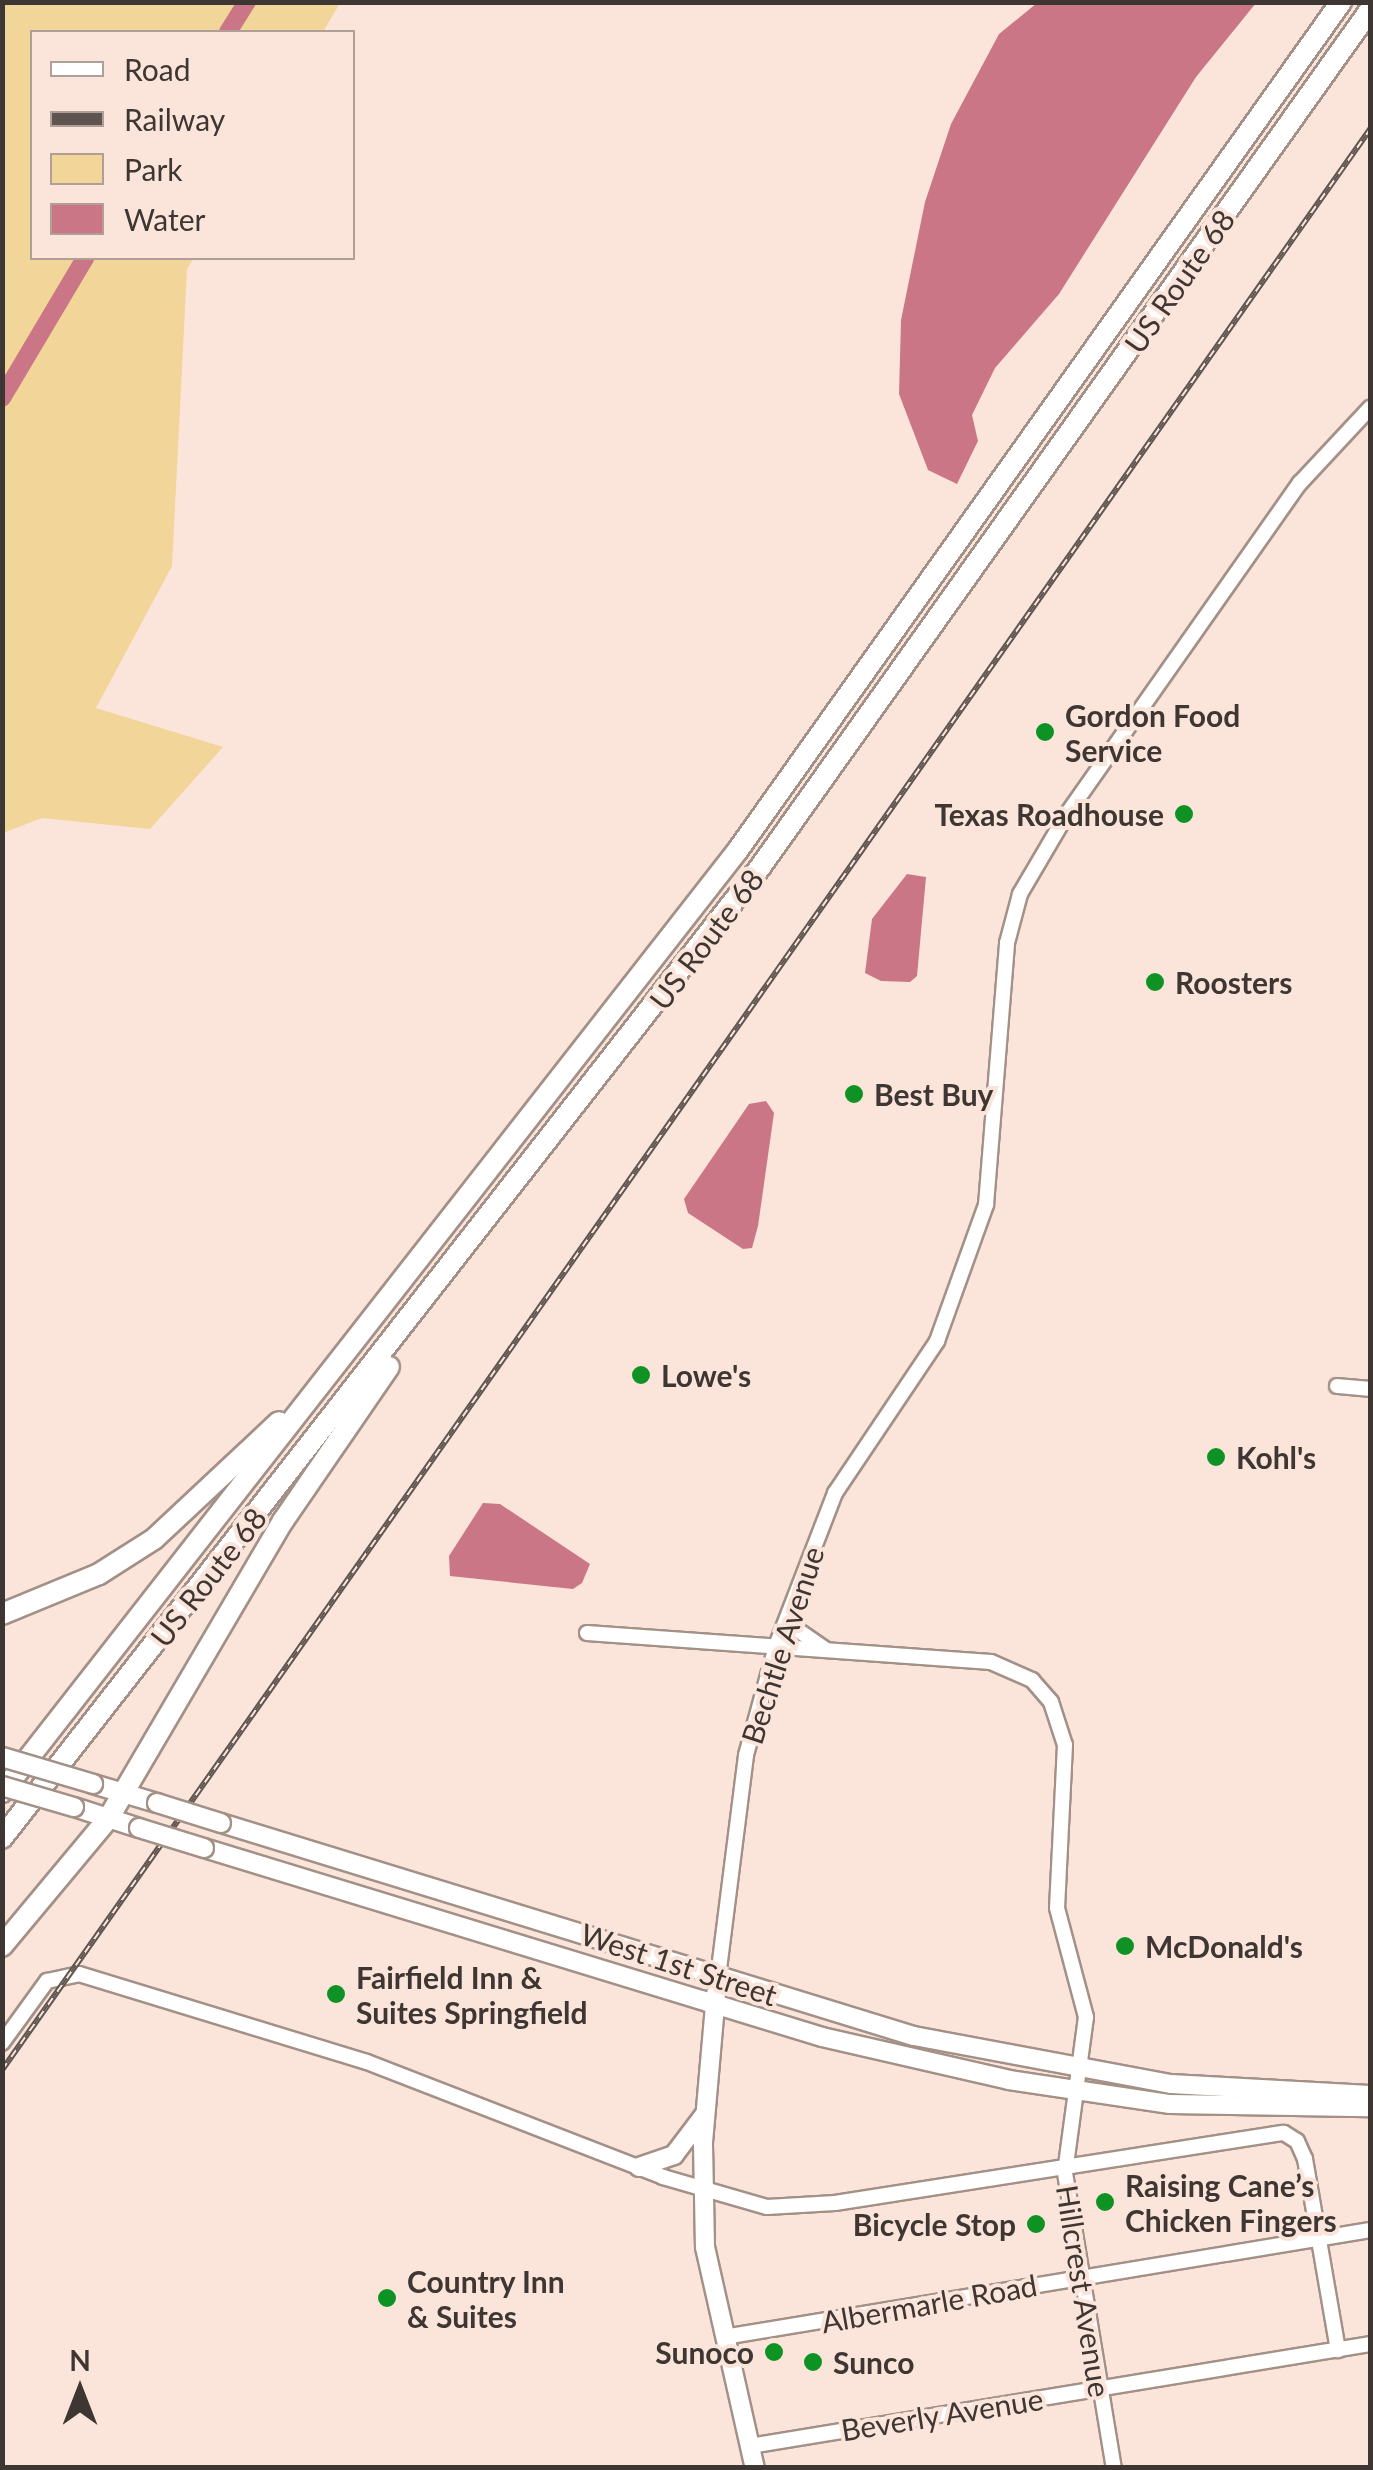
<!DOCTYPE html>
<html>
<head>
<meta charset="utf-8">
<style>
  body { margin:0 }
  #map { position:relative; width:1373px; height:2470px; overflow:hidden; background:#fbe5db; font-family:Lato,sans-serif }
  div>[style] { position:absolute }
  .green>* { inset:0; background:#f1d599 }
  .water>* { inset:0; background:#ca7686 }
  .river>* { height:18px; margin:-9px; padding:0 9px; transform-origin:9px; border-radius:9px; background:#ca7686 }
  .roads { filter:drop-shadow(2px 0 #a39086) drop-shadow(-2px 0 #a39086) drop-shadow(0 2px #a39086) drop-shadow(0 -2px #a39086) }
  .minor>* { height:14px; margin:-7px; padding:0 7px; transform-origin:7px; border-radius:7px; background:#fff }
  .major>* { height:18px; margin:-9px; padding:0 9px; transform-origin:9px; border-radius:9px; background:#fff }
  .highway>* { height:20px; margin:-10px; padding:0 10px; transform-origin:10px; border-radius:10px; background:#fff }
  .rail>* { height:6px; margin-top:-3px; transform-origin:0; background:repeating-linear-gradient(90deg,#fbe5db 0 8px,#5f5550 0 16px); box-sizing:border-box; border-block:2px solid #5f5550 }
  .bridges { filter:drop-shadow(2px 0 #a39086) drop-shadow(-2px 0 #a39086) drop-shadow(0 2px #a39086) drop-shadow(0 -2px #a39086) }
  .major-bridge>* { height:18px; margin:-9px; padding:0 9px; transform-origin:9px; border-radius:9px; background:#fff }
  .dots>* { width:28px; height:28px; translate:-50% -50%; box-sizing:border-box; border:5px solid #fbe5db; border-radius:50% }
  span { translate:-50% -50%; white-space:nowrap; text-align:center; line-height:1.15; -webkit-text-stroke:8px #fbe5db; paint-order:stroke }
  .street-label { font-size:30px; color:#3e3632 }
  .poi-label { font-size:30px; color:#3e3632; font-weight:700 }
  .left { translate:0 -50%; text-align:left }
  .right { translate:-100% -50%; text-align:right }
  .frame { position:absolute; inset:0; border:5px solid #3e3632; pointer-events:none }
  .legend { position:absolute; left:30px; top:30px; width:325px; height:230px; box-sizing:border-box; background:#fbe5db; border:2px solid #af9f97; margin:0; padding:12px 18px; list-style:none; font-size:30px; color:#3e3632 }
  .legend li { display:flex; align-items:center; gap:20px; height:50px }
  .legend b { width:50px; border:2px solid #af9f97 }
  .north { position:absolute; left:30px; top:2340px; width:100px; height:100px; -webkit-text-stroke:8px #fbe5db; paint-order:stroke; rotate:0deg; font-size:28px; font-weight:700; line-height:40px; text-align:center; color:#3e3632 }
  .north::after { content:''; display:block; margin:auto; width:35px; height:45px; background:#3e3632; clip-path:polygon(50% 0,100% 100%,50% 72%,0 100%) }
</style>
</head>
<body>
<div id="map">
  <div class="green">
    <div style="clip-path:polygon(3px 2px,340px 3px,323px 32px,32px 32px,32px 258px,194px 258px,187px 269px,172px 566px,96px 708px,223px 747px,150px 829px,42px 818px,3px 833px)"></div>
  </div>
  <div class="water">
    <div style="clip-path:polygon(1037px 3px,1256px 3px,1196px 77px,1059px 294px,995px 368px,972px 415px,978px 441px,957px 484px,928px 470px,899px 394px,901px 320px,925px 202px,951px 124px,999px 34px)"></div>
    <div style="clip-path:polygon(907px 874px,926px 877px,917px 976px,910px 982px,881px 981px,865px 973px,872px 919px)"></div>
    <div style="clip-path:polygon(766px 1101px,774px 1113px,758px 1226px,752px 1248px,743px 1249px,688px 1213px,684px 1199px,749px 1104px)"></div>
    <div style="clip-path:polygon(483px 1503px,500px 1504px,590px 1564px,582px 1583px,573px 1589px,450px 1576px,449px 1556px)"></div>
  </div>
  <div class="river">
    <div style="left:228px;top:32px;width:36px;rotate:-58deg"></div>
    <div style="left:2px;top:398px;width:163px;rotate:-59.3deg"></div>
  </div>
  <div class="roads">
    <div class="minor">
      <div style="left:1337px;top:1386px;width:33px;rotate:5deg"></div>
      <div style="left:786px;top:1622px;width:47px;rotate:34.7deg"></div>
      <div style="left:587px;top:1633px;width:405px;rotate:4.1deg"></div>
      <div style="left:991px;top:1662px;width:45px;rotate:23.7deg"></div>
      <div style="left:1032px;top:1680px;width:29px;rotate:49deg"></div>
      <div style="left:1051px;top:1702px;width:45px;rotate:72deg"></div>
      <div style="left:1065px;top:1745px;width:163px;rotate:92.8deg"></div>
      <div style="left:1057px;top:1908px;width:113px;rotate:75.1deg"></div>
      <div style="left:1086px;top:2017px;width:157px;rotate:97.7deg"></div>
      <div style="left:1065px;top:2173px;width:299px;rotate:80.6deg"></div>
      <div style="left:718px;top:1977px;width:224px;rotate:-82.8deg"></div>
      <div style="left:746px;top:1755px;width:113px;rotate:-74.6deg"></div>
      <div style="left:776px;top:1646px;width:164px;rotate:-68.9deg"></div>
      <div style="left:835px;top:1493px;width:183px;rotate:-56.1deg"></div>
      <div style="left:937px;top:1341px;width:145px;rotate:-70.2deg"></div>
      <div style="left:986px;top:1205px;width:263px;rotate:-85.4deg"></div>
      <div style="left:1007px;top:943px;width:51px;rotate:-75.1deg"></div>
      <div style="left:1020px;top:894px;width:93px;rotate:-59.6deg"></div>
      <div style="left:1067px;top:814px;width:405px;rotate:-54.9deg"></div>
      <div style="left:1300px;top:483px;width:103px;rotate:-47deg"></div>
      <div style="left:2px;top:2043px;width:77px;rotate:-54deg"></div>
      <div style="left:47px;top:1981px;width:33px;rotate:-12deg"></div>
      <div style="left:79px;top:1974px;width:301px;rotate:17deg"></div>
      <div style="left:367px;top:2062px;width:318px;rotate:21.2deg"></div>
      <div style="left:663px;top:2177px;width:108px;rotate:16.1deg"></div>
      <div style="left:767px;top:2207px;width:68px;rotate:-3.4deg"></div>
      <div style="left:835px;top:2203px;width:454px;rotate:-8.9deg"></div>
      <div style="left:1284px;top:2133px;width:15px;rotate:32deg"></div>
      <div style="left:1297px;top:2141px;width:20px;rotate:66deg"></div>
      <div style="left:1305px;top:2159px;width:194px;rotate:80.2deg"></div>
      <div style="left:724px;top:2337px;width:655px;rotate:-9.4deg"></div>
      <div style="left:750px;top:2446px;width:628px;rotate:-9.34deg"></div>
    </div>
    <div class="major">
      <div style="left:93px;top:1784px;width:67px;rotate:16.5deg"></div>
      <div style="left:74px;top:1807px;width:68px;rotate:17.9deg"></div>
      <div style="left:221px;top:1823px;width:725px;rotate:17.09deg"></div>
      <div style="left:914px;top:2036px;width:261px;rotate:10.6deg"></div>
      <div style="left:1171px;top:2084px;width:199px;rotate:3.2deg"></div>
      <div style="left:204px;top:1848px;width:646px;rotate:17deg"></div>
      <div style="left:822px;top:2037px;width:192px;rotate:12.9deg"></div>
      <div style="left:1009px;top:2080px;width:163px;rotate:8.5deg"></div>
      <div style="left:1170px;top:2104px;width:200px;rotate:0.9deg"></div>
      <div style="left:716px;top:1994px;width:151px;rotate:95deg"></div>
      <div style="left:703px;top:2144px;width:103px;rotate:88.9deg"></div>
      <div style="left:705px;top:2247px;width:227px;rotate:77.3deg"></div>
      <div style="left:639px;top:2167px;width:37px;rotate:-19deg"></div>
      <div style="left:674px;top:2155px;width:51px;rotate:-52.9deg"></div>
    </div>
    <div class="highway">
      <div style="left:2px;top:1614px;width:105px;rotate:-22.4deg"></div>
      <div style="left:99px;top:1574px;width:65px;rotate:-32.5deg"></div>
      <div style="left:154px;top:1539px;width:171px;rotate:-43.1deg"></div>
      <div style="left:2px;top:1792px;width:1195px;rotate:-52deg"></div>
      <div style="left:738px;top:850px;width:1041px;rotate:-54.58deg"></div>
      <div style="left:2px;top:1838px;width:1233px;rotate:-52.01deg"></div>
      <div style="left:761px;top:866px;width:1051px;rotate:-54.57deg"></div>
      <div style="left:2px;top:1946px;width:165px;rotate:-50.2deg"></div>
      <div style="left:108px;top:1819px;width:346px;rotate:-59.6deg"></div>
      <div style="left:283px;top:1521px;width:187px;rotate:-55.5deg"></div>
    </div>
  </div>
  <div class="rail">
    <div style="left:2px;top:2070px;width:2375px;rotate:-54.82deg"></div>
  </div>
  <div class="bridges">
    <div class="major-bridge">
      <div style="left:2px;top:1757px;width:95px;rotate:16.5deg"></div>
      <div style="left:2px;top:1786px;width:75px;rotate:16.3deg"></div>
      <div style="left:157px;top:1803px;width:67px;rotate:17.4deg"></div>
      <div style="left:139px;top:1828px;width:68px;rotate:17.1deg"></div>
    </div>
  </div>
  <div class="dots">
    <div style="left:1045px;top:732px;background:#0e9224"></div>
    <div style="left:1184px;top:814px;background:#0e9224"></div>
    <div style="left:1155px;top:982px;background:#0e9224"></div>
    <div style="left:854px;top:1094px;background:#0e9224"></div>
    <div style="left:641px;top:1375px;background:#0e9224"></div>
    <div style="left:1216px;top:1457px;background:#0e9224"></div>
    <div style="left:1125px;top:1946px;background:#0e9224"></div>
    <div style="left:336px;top:1994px;background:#0e9224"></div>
    <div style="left:1105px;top:2202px;background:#0e9224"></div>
    <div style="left:1036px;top:2224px;background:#0e9224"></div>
    <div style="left:387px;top:2298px;background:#0e9224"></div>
    <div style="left:774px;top:2352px;background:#0e9224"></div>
    <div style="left:813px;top:2362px;background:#0e9224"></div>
  </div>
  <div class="street-label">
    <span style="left:1179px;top:281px;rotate:-55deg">US Route 68</span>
    <span style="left:706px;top:939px;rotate:-53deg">US Route 68</span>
    <span style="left:208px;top:1577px;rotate:-52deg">US Route 68</span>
    <span style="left:782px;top:1645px;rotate:-72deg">Bechtle Avenue</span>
    <span style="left:679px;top:1964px;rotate:18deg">West 1st Street</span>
    <span style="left:1084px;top:2291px;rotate:81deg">Hillcrest Avenue</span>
    <span style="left:929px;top:2303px;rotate:-10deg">Albermarle Road</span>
    <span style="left:942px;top:2414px;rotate:-9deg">Beverly Avenue</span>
  </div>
  <div class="poi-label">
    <span class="left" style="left:1065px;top:732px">Gordon Food<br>Service</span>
    <span class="right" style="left:1164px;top:814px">Texas Roadhouse</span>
    <span class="left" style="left:1175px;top:982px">Roosters</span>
    <span class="left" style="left:874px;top:1094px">Best Buy</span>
    <span class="left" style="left:661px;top:1375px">Lowe's</span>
    <span class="left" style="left:1236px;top:1457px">Kohl's</span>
    <span class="left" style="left:1145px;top:1946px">McDonald's</span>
    <span class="left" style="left:356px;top:1994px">Fairfield Inn &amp;<br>Suites Springfield</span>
    <span class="left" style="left:1125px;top:2202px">Raising Cane’s<br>Chicken Fingers</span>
    <span class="right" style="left:1016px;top:2224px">Bicycle Stop</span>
    <span class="left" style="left:407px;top:2298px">Country Inn<br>&amp; Suites</span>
    <span class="right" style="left:754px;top:2352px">Sunoco</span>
    <span class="left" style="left:833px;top:2362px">Sunco</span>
  </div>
  <div class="frame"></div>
  <ul class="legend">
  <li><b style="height:12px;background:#fff"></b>Road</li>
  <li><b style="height:12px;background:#5f5550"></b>Railway</li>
  <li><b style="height:28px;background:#f1d599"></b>Park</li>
  <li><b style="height:28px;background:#ca7686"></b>Water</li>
  </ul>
  <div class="north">N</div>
</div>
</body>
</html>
